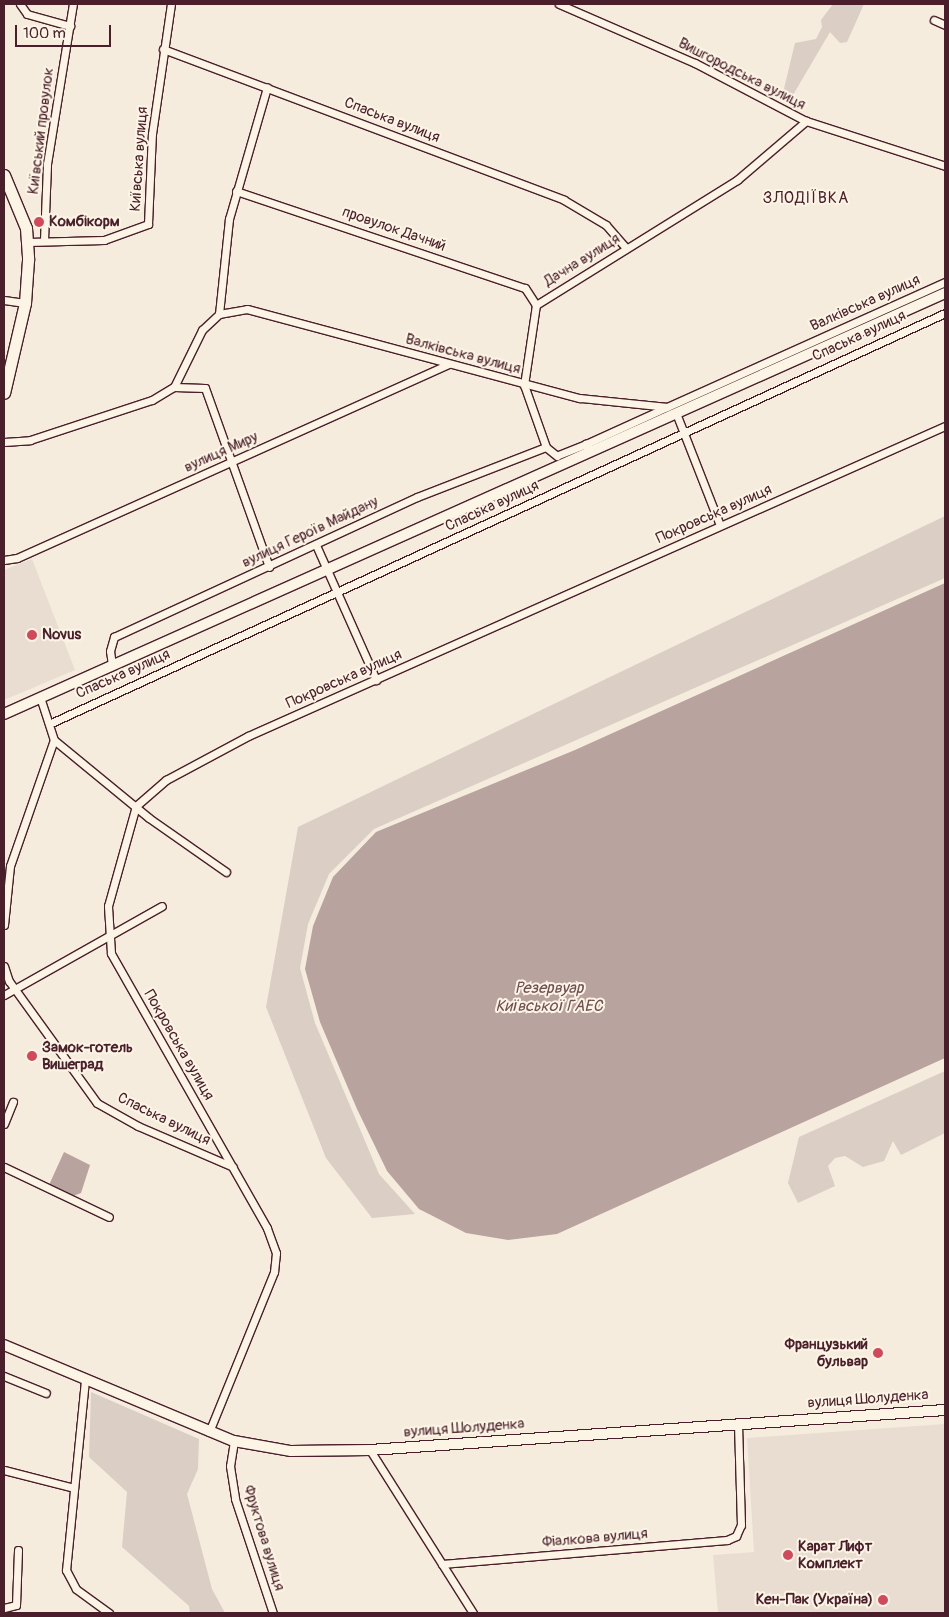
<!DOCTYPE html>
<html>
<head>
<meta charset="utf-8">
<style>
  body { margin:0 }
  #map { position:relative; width:949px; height:1617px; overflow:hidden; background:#f5ecde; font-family:Pangolin,sans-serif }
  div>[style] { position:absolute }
  .built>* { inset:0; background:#e8ddd0 }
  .green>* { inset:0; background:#dbcec4 }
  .water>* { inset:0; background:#b8a39e }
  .roads { filter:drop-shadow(1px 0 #4a1f2b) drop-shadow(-1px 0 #4a1f2b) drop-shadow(0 1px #4a1f2b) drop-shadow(0 -1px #4a1f2b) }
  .street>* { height:7px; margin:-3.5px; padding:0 3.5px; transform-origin:3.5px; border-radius:3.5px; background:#fcf5e5 }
  .secondary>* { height:10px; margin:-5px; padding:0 5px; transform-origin:5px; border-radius:5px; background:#fcf5e5 }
  .primary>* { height:11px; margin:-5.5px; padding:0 5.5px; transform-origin:5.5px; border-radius:5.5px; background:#fcf5e5 }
  .dots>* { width:14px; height:14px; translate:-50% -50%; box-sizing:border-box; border:2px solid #fcf5e5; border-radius:50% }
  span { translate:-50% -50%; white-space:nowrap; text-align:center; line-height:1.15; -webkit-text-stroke:4px #fcf5e5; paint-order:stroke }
  .street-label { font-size:15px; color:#4a1f2b }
  .poi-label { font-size:15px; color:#4a1f2b; font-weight:700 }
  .left { translate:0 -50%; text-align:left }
  .right { translate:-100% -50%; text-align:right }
  .neighbourhood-label { font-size:16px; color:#4a1f2b; letter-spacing:1px }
  .water-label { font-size:16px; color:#704d53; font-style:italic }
  .frame { position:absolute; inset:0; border:5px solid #4a1f2b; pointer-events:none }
  .scale { position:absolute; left:15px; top:25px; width:96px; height:22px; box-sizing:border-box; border:2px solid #4a1f2b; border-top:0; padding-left:6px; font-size:15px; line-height:18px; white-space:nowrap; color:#4a1f2b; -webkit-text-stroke:4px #fcf5e5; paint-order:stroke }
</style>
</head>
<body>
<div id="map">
  <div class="built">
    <div style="clip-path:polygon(32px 559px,75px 670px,4px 700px,4px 570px)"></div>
    <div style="clip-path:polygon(945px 1424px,945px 1613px,718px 1613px,713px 1555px,754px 1552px,747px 1438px)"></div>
  </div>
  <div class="green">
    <div style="clip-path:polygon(833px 4px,864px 4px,847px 42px,840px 43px,830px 32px,793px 95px,781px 101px,795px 43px,816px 39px,822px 27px,821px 20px)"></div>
    <div style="clip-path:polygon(945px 516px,945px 578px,374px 829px,329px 874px,308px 924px,300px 968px,315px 1023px,379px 1174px,415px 1214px,372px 1218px,326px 1158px,266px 1007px,298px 827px)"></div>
    <div style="clip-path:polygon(945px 1071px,945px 1133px,901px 1155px,893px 1141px,884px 1161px,863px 1167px,845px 1156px,835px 1158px,828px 1166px,835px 1186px,798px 1203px,788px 1183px,799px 1137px)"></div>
    <div style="clip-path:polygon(91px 1392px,199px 1439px,198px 1469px,187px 1494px,212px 1589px,225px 1613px,190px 1613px,189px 1606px,122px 1547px,127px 1492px,89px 1457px)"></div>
  </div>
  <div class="water">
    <div style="clip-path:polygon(945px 583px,945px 1058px,557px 1234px,508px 1240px,466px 1233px,419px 1209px,387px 1171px,357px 1109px,320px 1022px,305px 969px,313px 926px,333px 877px,376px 832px,575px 750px)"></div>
    <div style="clip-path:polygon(64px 1152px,90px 1165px,81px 1193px,73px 1196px,49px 1185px)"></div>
  </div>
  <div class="roads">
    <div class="street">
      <div style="left:20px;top:4px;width:12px;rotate:55deg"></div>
      <div style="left:27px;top:14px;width:45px;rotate:15.6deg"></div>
      <div style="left:559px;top:4px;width:148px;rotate:23.5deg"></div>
      <div style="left:695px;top:63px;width:125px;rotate:27.6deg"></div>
      <div style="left:806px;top:121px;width:146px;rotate:17.9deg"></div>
      <div style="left:934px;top:20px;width:12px;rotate:24deg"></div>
      <div style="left:163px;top:49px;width:428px;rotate:20.6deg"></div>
      <div style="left:564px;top:200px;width:49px;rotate:30.8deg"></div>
      <div style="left:606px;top:225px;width:30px;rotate:49deg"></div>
      <div style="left:236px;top:191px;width:305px;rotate:18.6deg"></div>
      <div style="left:525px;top:288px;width:20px;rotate:57deg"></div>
      <div style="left:44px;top:240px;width:76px;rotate:-87.7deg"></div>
      <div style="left:47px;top:164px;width:162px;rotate:-80.8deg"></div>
      <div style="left:28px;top:242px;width:76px;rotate:-1.5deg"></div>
      <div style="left:104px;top:240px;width:47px;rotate:-20deg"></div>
      <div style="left:148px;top:224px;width:90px;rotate:-87.5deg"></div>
      <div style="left:152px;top:134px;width:131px;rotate:-81.7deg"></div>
      <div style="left:4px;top:300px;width:21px;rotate:8deg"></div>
      <div style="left:219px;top:314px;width:96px;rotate:-84deg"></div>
      <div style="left:229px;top:219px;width:137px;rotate:-73.9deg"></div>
      <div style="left:174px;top:387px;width:31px;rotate:2deg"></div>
      <div style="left:205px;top:388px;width:190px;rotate:70.3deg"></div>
      <div style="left:676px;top:413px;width:120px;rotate:68.6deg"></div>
      <div style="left:4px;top:442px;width:26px;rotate:-4deg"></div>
      <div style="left:30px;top:440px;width:128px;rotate:-18.2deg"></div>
      <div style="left:152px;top:400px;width:26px;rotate:-31deg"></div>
      <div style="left:174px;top:387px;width:64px;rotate:-63.8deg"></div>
      <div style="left:202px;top:330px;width:23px;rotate:-43deg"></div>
      <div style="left:219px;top:314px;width:28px;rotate:-10deg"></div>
      <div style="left:247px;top:309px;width:345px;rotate:15deg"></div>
      <div style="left:580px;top:398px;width:87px;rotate:5.9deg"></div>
      <div style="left:667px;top:407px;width:305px;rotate:-24.2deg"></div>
      <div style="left:586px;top:444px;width:87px;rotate:-24.5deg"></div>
      <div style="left:589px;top:452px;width:9px;rotate:-111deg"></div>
      <div style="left:586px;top:444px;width:31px;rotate:158deg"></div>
      <div style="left:557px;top:456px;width:14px;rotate:-141deg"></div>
      <div style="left:546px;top:447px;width:66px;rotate:-109.5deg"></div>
      <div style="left:524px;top:385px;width:81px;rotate:-81.5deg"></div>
      <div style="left:536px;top:305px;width:237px;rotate:-31.9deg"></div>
      <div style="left:737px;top:180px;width:91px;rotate:-40.5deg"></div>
      <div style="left:316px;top:545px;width:148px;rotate:66deg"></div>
      <div style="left:4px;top:560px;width:13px;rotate:-9deg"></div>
      <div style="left:17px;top:558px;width:473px;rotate:-24.2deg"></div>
      <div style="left:112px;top:665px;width:14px;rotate:-98deg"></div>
      <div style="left:110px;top:651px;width:15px;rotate:-74deg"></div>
      <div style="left:114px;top:637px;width:334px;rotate:-24.8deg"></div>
      <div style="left:417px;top:497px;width:138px;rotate:-21.2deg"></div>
      <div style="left:40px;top:697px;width:45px;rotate:72deg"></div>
      <div style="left:54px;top:740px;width:123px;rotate:39.4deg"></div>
      <div style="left:149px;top:818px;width:94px;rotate:35deg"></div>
      <div style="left:49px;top:724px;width:986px;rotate:-24.64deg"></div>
      <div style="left:4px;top:925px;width:59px;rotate:-84.2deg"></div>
      <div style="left:10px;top:866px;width:133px;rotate:-70.8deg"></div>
      <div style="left:4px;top:966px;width:16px;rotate:72deg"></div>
      <div style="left:9px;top:981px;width:150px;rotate:54.2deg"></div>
      <div style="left:97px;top:1103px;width:47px;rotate:29.3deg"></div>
      <div style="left:138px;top:1126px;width:103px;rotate:23.3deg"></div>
      <div style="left:4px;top:995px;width:181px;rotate:-29.4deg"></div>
      <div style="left:4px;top:1124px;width:24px;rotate:-68deg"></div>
      <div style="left:4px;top:1167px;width:116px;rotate:25.5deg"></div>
      <div style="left:4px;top:1376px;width:45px;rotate:22deg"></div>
      <div style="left:85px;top:1380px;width:191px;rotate:95.7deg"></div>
      <div style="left:66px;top:1570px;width:21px;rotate:62deg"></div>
      <div style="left:76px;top:1589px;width:41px;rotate:36deg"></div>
      <div style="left:209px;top:1432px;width:173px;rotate:-67.9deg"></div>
      <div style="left:274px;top:1272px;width:19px;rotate:-84deg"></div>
      <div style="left:276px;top:1253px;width:27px;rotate:-110deg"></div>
      <div style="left:267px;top:1228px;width:316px;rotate:-119.6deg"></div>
      <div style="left:111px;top:953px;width:47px;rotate:-93.7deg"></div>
      <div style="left:108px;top:906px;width:104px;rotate:-74.4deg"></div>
      <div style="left:136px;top:806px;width:40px;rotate:-41deg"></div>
      <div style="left:166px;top:780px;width:93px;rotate:-28.2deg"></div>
      <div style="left:248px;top:736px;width:763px;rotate:-23.98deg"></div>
      <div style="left:234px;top:1441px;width:25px;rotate:99deg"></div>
      <div style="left:230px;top:1466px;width:33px;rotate:81deg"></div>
      <div style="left:235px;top:1499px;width:120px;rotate:71.6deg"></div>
      <div style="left:370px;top:1450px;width:193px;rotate:57.7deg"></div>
      <div style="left:4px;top:1470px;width:72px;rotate:14.4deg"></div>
      <div style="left:442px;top:1564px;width:286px;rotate:-4.8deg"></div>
      <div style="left:727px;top:1540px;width:10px;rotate:-24deg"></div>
      <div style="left:736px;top:1536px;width:12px;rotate:-66deg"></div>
      <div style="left:741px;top:1525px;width:103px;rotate:-91.7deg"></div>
      <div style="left:4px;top:1608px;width:12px;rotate:-14deg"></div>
      <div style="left:16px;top:1605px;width:55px;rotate:-87.9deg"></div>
    </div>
    <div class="secondary">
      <div style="left:4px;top:714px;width:1031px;rotate:-24.1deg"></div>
      <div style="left:4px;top:1345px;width:249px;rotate:22.7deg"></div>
      <div style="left:234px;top:1441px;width:58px;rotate:10deg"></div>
      <div style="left:291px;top:1451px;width:79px;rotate:-0.7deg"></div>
      <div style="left:370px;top:1450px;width:576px;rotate:-3.98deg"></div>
    </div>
    <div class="primary">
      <div style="left:4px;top:175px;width:57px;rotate:67.5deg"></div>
      <div style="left:26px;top:228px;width:32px;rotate:86deg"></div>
      <div style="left:28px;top:260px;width:43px;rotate:94deg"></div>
      <div style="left:25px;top:303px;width:92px;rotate:103.1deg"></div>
    </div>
  </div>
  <div class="dots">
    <div style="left:39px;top:222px;background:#d1495b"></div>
    <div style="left:32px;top:635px;background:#d1495b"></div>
    <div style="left:32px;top:1056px;background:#d1495b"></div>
    <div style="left:878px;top:1353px;background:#d1495b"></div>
    <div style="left:788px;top:1555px;background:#d1495b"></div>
    <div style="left:883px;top:1600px;background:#d1495b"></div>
  </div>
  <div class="street-label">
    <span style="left:742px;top:74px;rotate:27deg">Вишгородська вулиця</span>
    <span style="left:392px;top:120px;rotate:21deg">Спаська вулиця</span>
    <span style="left:41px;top:131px;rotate:-83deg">Київський провулок</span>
    <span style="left:139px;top:159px;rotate:-86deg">Київська вулиця</span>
    <span style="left:394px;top:229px;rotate:19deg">провулок Дачний</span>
    <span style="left:582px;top:260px;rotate:-32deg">Дачна вулиця</span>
    <span style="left:865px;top:303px;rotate:-24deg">Валківська вулиця</span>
    <span style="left:859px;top:336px;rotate:-25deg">Спаська вулиця</span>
    <span style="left:463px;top:354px;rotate:15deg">Валківська вулиця</span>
    <span style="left:221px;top:452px;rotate:-24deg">вулиця Миру</span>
    <span style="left:492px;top:506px;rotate:-25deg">Спаська вулиця</span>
    <span style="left:714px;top:514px;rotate:-24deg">Покровська вулиця</span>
    <span style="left:310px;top:532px;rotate:-25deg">вулиця Героїв Майдану</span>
    <span style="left:123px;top:674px;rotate:-24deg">Спаська вулиця</span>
    <span style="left:344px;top:679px;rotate:-24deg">Покровська вулиця</span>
    <span style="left:179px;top:1045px;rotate:60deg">Покровська вулиця</span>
    <span style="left:164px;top:1119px;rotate:26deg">Спаська вулиця</span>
    <span style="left:868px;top:1399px;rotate:-4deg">вулиця Шолуденка</span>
    <span style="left:464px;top:1428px;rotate:-4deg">вулиця Шолуденка</span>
    <span style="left:264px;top:1538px;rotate:73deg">Фруктова вулиця</span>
    <span style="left:595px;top:1538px;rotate:-5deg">Фіалкова вулиця</span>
  </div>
  <div class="poi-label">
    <span class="left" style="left:49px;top:222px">Комбікорм</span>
    <span class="left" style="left:42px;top:635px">Novus</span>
    <span class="left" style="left:42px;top:1056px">Замок-готель<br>Вишеград</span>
    <span class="right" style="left:868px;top:1353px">Французький<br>бульвар</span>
    <span class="left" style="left:798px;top:1555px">Карат Лифт<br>Комплект</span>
    <span class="right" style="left:873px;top:1600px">Кен-Пак (Україна)</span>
  </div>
  <div class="neighbourhood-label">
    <span style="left:806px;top:198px">ЗЛОДІЇВКА</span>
  </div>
  <div class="water-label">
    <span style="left:549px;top:997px">Резервуар<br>Київської ГАЕС</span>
  </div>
  <div class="frame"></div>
  <div class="scale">100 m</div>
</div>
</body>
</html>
